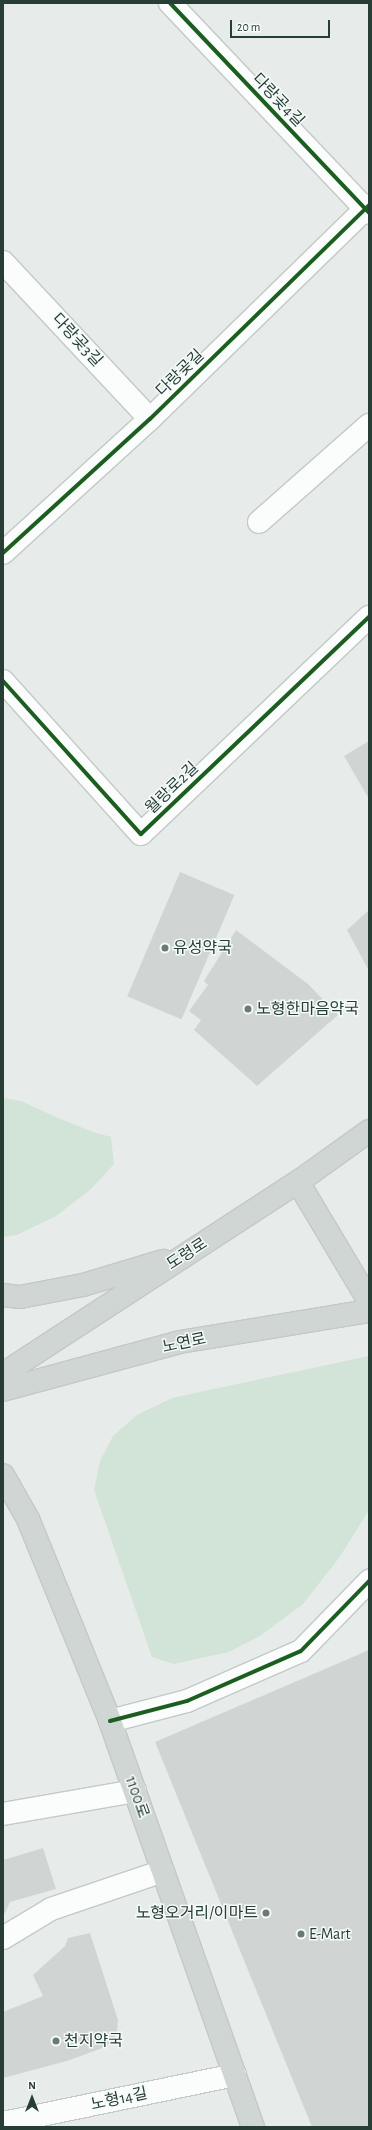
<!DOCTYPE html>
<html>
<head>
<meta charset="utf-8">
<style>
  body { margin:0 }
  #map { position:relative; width:372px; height:2130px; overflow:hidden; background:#e7ecea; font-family:"Alegreya Sans","Noto Sans KR",sans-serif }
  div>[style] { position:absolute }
  .green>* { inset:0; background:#d2e3d7 }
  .building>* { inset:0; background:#d0d5d3; transform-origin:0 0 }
  .roads { filter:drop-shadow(1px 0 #c4c9c7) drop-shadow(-1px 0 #c4c9c7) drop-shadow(0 1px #c4c9c7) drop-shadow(0 -1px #c4c9c7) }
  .minor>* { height:22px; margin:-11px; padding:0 11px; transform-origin:11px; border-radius:11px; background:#fbfcfc }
  .major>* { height:22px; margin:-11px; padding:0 11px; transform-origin:11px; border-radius:11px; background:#d0d6d4 }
  .cycleway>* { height:4px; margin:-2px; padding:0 2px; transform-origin:2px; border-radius:2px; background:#1b5e20 }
  .dots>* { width:11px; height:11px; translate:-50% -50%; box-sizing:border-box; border:2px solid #f6faf8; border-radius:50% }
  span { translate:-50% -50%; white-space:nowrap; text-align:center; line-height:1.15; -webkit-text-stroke:3px #f6faf8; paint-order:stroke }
  .street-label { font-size:16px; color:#263e36 }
  .poi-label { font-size:16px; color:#263e36 }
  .left { translate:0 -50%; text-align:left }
  .right { translate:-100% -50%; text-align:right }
  .frame { position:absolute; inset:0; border:4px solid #263e36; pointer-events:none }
  .north { position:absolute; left:12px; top:2078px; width:40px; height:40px; -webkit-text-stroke:3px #f6faf8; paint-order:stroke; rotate:0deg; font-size:11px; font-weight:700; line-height:16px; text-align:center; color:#263e36 }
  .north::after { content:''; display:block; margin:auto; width:14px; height:18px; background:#263e36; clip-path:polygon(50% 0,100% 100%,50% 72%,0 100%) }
  .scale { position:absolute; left:230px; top:20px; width:100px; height:18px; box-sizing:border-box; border:2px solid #263e36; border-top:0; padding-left:5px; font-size:12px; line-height:14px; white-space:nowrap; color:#263e36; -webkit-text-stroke:3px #f6faf8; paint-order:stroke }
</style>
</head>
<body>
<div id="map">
  <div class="green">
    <div style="clip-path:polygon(3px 1098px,21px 1101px,58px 1118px,93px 1132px,111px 1137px,114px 1164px,90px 1190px,56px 1216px,17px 1235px,3px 1237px)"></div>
    <div style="clip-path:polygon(369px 1356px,369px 1510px,339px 1558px,303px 1604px,260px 1636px,229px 1652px,174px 1664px,152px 1657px,94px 1490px,100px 1461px,113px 1436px,137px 1415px,172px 1398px)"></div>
  </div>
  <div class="building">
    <div style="clip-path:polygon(369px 741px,369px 799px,344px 756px)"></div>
    <div style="left:180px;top:872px;width:59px;height:135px;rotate:23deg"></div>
    <div style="clip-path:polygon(369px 910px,369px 971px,347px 930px)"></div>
    <div style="clip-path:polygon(236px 930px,308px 984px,338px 1015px,257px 1086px,194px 1030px,201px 1020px,189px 1011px,208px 985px,204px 981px)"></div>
    <div style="clip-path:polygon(369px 1650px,369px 2127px,312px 2127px,155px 1742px)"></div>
    <div style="clip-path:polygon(43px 1848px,56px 1889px,10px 1902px,3px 1917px,3px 1860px)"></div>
    <div style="clip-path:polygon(90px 1933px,118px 2020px,117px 2032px,113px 2040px,105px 2047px,67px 2061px,3px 2078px,3px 2012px,43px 1996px,33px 1975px,65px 1946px,68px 1938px)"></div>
  </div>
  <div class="roads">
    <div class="minor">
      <div style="left:170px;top:3px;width:289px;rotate:46.5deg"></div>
      <div style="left:3px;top:262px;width:215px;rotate:46.9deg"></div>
      <div style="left:259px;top:522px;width:147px;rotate:-41.4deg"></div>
      <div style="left:3px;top:553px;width:199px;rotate:-42.4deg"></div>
      <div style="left:150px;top:419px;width:306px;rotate:-44.3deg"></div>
      <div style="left:3px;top:681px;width:206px;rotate:48deg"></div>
      <div style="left:141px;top:834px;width:315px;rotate:-43.6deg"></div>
      <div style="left:110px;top:1721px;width:80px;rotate:-14.6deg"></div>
      <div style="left:187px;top:1701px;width:124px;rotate:-23.7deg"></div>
      <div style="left:301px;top:1651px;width:98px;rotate:-45.8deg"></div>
      <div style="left:3px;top:1814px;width:134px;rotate:-9.9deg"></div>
      <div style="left:3px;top:1938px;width:56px;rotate:-31.1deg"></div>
      <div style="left:51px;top:1909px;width:118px;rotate:-18.7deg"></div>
      <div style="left:3px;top:2123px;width:237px;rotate:-11.7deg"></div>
    </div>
    <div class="major">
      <div style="left:298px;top:1182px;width:139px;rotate:59.2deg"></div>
      <div style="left:3px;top:1295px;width:17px;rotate:7deg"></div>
      <div style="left:20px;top:1297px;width:64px;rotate:-10.8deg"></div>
      <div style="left:83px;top:1285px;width:84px;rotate:-16.7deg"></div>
      <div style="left:3px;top:1374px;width:352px;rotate:-33.1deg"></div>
      <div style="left:298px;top:1182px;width:87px;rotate:-35.7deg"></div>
      <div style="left:3px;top:1390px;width:183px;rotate:-15.2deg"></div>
      <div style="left:180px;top:1342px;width:192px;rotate:-9.3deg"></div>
      <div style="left:3px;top:1475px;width:51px;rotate:60.4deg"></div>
      <div style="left:28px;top:1519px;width:218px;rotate:67.9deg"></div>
      <div style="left:110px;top:1721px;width:430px;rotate:70.6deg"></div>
    </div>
  </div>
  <div class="cycleway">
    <div style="left:170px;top:3px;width:289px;rotate:46.5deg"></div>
    <div style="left:3px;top:553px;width:199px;rotate:-42.4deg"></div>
    <div style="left:150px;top:419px;width:306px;rotate:-44.3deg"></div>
    <div style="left:3px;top:681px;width:206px;rotate:48deg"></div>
    <div style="left:141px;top:834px;width:315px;rotate:-43.6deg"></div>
    <div style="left:110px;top:1721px;width:80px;rotate:-14.6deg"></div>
    <div style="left:187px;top:1701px;width:124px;rotate:-23.7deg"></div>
    <div style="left:301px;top:1651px;width:98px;rotate:-45.8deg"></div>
  </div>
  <div class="dots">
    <div style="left:165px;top:948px;background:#6a7b75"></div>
    <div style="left:248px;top:1009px;background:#6a7b75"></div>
    <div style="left:266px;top:1913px;background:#6a7b75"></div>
    <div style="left:301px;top:1934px;background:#6a7b75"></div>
    <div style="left:56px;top:2041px;background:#6a7b75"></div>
  </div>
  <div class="street-label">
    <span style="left:278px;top:100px;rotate:46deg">다랑곶4길</span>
    <span style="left:77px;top:340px;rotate:47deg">다랑곶3길</span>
    <span style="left:180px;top:373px;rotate:-44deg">다랑곶길</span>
    <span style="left:172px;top:788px;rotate:-44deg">월랑로2길</span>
    <span style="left:187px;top:1254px;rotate:-33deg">도령로</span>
    <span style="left:184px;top:1343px;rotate:-12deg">노연로</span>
    <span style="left:137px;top:1797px;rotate:71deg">1100로</span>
    <span style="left:119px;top:2099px;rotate:-12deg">노형14길</span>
  </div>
  <div class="poi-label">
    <span class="left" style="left:173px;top:948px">유성약국</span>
    <span class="left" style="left:256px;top:1009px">노형한마음약국</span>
    <span class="right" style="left:258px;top:1913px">노형오거리/이마트</span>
    <span class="left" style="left:309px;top:1934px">E-Mart</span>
    <span class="left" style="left:64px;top:2041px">천지약국</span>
  </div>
  <div class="frame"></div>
  <div class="north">N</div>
  <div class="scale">20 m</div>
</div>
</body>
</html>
